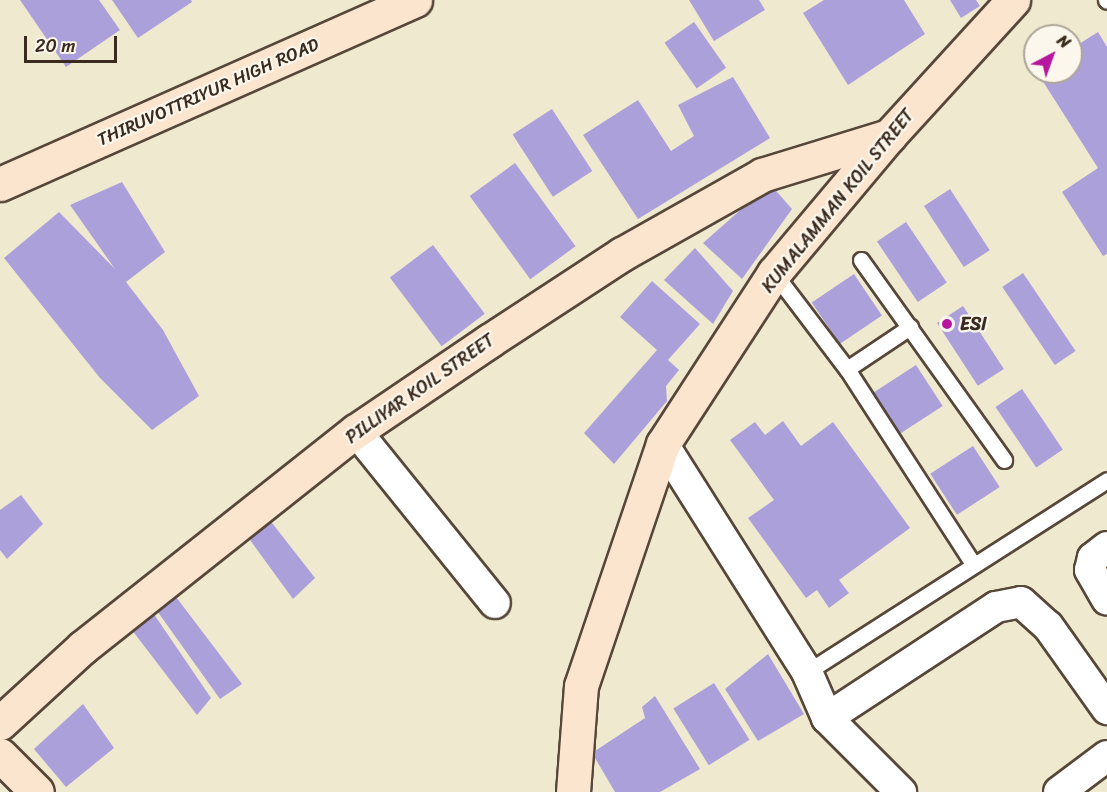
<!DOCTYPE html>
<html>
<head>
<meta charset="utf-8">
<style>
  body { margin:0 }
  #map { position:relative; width:1107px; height:792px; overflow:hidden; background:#efe9cf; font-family:Sriracha,sans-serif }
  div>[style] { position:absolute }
  .building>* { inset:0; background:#aca0da; transform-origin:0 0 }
  .roads { filter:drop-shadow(2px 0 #564739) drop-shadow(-2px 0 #564739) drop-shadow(0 2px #564739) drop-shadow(0 -2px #564739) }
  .lane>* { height:15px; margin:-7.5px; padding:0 7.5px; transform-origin:7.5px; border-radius:7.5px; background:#fff }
  .street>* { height:30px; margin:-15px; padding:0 15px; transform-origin:15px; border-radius:15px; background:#fff }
  .secondary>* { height:33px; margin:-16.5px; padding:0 16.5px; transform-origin:16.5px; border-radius:16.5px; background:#fbe5cf }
  .dots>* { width:16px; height:16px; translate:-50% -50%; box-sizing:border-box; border:3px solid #fbf7ec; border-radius:50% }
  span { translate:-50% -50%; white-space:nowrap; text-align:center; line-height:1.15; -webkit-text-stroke:4.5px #fbf7ec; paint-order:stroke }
  .street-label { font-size:18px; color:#3b2a1e }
  .poi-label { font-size:18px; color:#3b2a1e; font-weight:700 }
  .left { translate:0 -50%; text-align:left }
  .north { position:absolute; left:1023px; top:24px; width:60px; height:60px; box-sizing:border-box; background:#fbf7ec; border:2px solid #aea59a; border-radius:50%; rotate:41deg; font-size:16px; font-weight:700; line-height:24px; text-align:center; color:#3b2a1e }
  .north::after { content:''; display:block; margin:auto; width:21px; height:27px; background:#b5179e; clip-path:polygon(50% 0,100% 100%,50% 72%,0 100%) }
  .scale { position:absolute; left:24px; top:36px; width:93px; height:27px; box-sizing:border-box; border:3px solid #3b2a1e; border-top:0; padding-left:8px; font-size:18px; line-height:21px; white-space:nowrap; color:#3b2a1e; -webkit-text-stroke:4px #fbf7ec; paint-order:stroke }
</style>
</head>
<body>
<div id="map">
  <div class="building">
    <div style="clip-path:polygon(20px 0,99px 0,120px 30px,66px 67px)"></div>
    <div style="clip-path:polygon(112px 0,191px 0,192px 2px,138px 38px)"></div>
    <div style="clip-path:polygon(689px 0,759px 0,765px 10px,714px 41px)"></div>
    <div style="clip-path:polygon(824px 0,904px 0,925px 34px,848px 85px,803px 13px)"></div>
    <div style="clip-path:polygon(950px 0,976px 0,980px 6px,961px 18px)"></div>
    <div style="left:694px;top:22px;width:56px;height:36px;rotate:55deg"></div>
    <div style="clip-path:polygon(1098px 32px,1107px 47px,1107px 254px,1103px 256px,1062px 192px,1098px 168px,1037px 72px,1071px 72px,1071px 49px)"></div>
    <div style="clip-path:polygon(733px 77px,770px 138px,638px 219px,583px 135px,638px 100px,671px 151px,694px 136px,678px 105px)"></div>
    <div style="left:552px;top:109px;width:74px;height:47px;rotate:57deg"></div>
    <div style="left:515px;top:163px;width:103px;height:56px;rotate:54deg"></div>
    <div style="clip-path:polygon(122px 182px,165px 252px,126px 282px,163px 330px,199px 396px,152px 430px,100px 378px,4px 258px,59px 212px,115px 269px,70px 205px)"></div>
    <div style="clip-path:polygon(770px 184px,792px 209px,742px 279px,703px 243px)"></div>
    <div style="left:950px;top:189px;width:73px;height:31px;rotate:57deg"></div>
    <div style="left:906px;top:222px;width:73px;height:35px;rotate:56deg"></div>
    <div style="left:433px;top:245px;width:86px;height:54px;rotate:53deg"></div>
    <div style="clip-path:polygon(695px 248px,733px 291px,713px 324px,664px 280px)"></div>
    <div style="left:1023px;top:273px;width:94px;height:25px;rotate:56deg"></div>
    <div style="left:854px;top:274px;width:50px;height:51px;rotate:56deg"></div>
    <div style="clip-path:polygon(652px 281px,700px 324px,668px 360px,679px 370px,666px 386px,667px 401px,614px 464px,584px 433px,657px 350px,620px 317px)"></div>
    <div style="left:963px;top:306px;width:75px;height:31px;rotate:57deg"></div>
    <div style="left:916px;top:365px;width:49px;height:51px;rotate:57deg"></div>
    <div style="left:1022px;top:389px;width:73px;height:32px;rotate:56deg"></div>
    <div style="clip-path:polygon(783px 421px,801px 446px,833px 422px,910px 528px,839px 580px,849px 593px,829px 608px,817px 590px,806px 598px,748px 518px,774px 500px,730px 440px,755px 422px,765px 435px)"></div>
    <div style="left:973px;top:446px;width:49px;height:51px;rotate:57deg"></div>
    <div style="clip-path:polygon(21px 495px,43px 524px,7px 559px,0 550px,0 510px)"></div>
    <div style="clip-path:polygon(265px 514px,315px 578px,293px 599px,242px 529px)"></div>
    <div style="clip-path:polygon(170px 589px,242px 684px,220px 699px,150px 601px)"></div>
    <div style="clip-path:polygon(147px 604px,211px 698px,197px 715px,125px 621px)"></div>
    <div style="clip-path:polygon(768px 654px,804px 714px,758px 741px,725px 689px)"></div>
    <div style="left:714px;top:683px;width:67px;height:48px;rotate:58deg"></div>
    <div style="clip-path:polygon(655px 696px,700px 769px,660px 792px,615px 792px,592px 753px,645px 718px,642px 707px)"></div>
    <div style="clip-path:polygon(83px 704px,114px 748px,66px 787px,34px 749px)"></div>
  </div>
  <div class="roads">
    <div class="lane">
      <div style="left:1106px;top:0;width:1px;rotate:45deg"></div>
      <div style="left:861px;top:260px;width:246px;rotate:54.4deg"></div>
      <div style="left:774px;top:273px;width:121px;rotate:52.8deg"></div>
      <div style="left:847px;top:369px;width:230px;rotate:57.1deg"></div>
      <div style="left:847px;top:369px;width:76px;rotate:-33.7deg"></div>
      <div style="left:807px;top:672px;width:356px;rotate:-32.6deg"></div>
    </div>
    <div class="street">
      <div style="left:356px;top:431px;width:221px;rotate:51.1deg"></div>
      <div style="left:663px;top:444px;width:270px;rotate:57.7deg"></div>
      <div style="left:807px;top:672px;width:50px;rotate:66.5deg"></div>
      <div style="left:827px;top:718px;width:105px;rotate:45deg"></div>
      <div style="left:1107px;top:547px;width:18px;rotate:142deg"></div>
      <div style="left:1093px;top:558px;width:12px;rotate:104deg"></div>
      <div style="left:1090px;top:570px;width:34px;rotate:60deg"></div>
      <div style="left:827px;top:718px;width:202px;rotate:-33.3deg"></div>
      <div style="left:996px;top:607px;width:25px;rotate:-11deg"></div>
      <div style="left:1021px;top:602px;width:36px;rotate:42deg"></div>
      <div style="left:1048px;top:626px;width:102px;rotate:54.6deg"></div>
      <div style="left:1059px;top:792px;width:60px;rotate:-36.9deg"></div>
    </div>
    <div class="secondary">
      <div style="left:0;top:184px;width:454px;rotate:-23.9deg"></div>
      <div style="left:0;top:723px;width:113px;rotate:-42.5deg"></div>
      <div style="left:83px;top:647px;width:348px;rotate:-38.4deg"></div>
      <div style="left:356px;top:431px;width:161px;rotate:-34.1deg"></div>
      <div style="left:489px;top:341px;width:159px;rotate:-33.2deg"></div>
      <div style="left:622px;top:254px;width:161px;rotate:-29.4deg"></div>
      <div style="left:762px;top:175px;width:133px;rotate:-17.1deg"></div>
      <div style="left:0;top:755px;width:52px;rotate:45deg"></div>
      <div style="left:573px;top:792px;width:106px;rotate:-85.7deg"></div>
      <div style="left:581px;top:686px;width:256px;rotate:-71.3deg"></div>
      <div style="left:663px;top:444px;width:204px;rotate:-57deg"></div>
      <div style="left:774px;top:273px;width:179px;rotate:-50deg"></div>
      <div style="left:889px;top:136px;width:184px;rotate:-47.6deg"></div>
    </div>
  </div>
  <div class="dots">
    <div style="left:947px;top:324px;background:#b5179e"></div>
  </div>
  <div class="street-label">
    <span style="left:208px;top:92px;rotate:-24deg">THIRUVOTTRIYUR HIGH ROAD</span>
    <span style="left:838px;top:201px;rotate:-51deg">KUMALAMMAN KOIL STREET</span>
    <span style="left:420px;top:389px;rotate:-35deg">PILLIYAR KOIL STREET</span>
  </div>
  <div class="poi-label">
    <span class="left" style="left:960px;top:324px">ESI</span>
  </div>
  <div class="north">N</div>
  <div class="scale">20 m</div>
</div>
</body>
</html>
